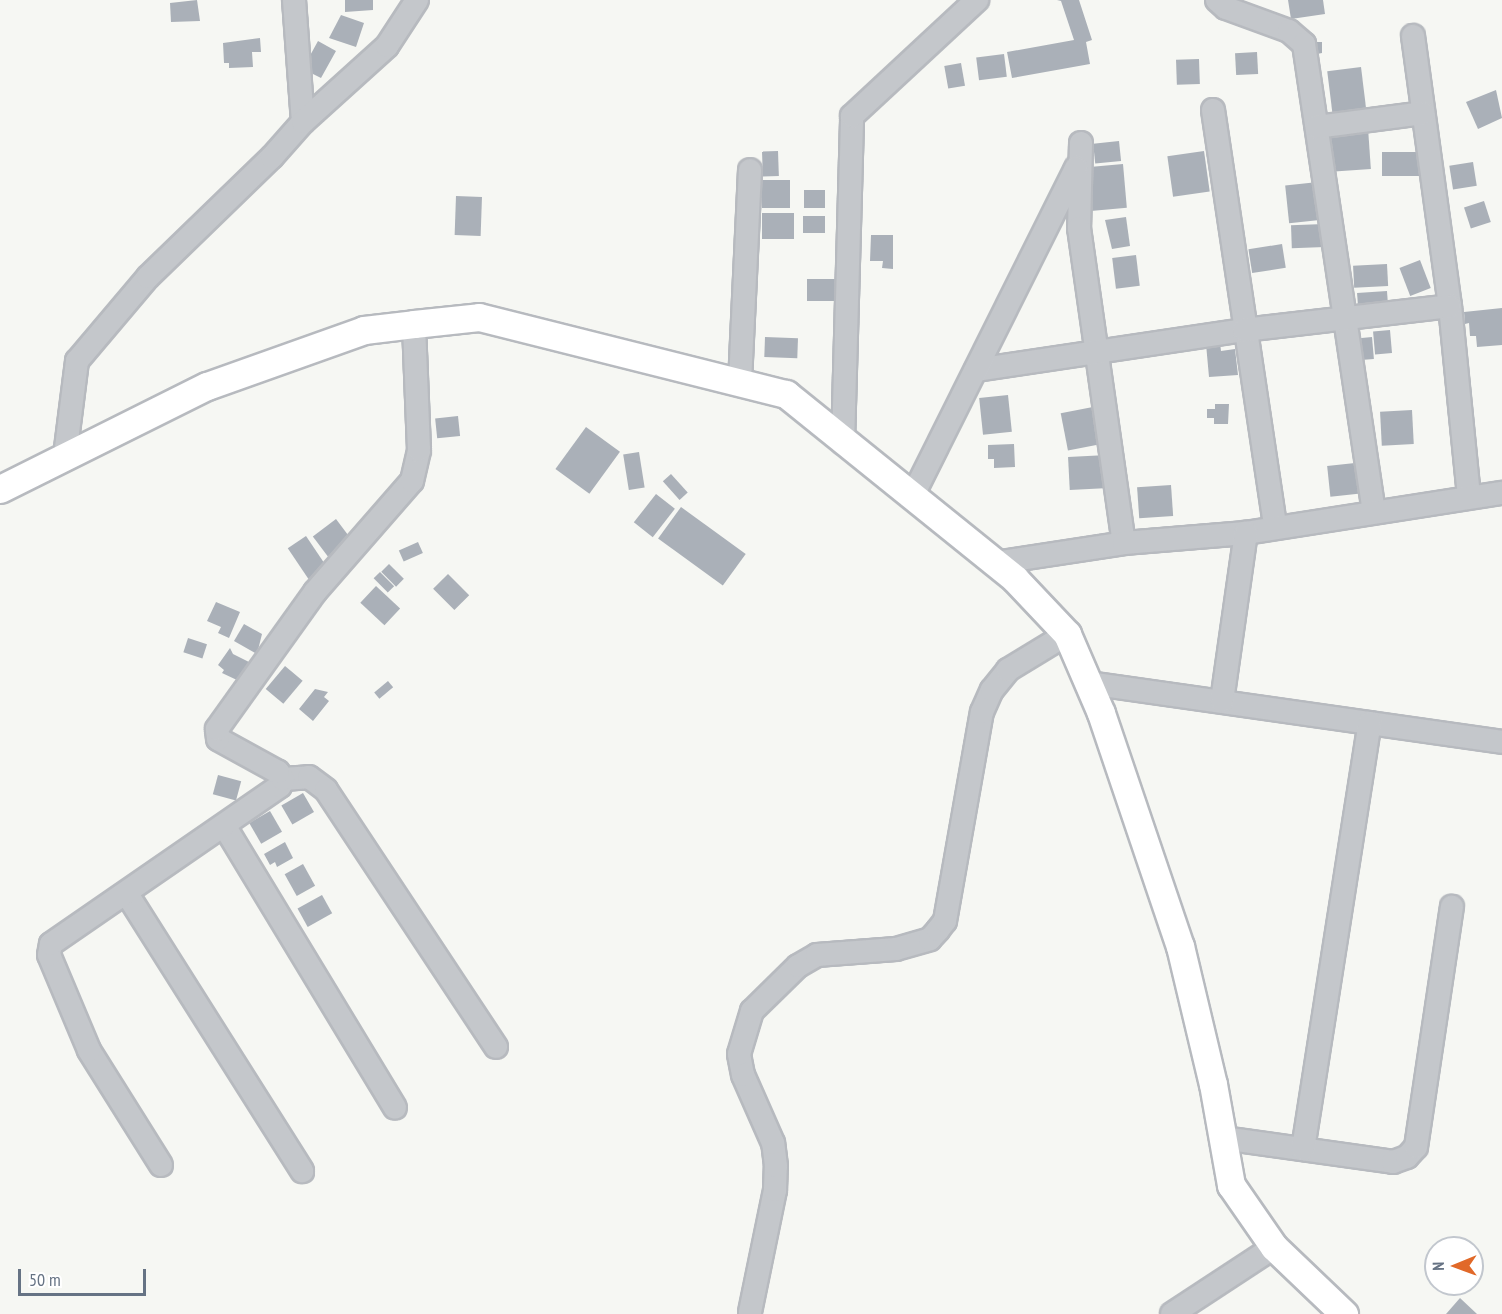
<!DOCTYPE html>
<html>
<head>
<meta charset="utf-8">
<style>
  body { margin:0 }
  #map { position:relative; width:1502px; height:1314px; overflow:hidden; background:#f6f7f3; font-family:"PT Sans Narrow",sans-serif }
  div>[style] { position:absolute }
  .building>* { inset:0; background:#aab0b8; transform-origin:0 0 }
  .roads { filter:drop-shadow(2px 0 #b7babf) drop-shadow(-2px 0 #b7babf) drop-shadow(0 2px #b7babf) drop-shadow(0 -2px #b7babf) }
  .minor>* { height:22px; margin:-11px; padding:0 11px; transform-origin:11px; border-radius:11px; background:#c4c7cb }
  .major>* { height:27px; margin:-13.5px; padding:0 13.5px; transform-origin:13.5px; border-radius:13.5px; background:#fff }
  span { translate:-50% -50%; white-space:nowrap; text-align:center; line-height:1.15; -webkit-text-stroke:6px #fff; paint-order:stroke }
  .north { position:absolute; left:1424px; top:1236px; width:60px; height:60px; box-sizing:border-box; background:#fff; border:2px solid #c2c7ce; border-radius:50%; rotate:269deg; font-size:16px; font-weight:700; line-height:24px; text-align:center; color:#667384 }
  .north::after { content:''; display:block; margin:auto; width:21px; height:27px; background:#e16929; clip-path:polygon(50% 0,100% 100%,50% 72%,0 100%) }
  .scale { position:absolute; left:18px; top:1269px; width:128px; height:27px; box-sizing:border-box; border:3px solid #667384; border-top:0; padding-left:8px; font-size:18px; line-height:21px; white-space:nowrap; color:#667384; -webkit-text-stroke:4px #fff; paint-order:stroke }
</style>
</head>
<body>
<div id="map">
  <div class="building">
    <div style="clip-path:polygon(197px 0,200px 21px,171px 22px,170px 3px)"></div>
    <div style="clip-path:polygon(345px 0,373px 0,373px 10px,345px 12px)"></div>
    <div style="clip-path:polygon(1057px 0,1079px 0,1092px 40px,1086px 42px,1090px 64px,1012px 78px,1007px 52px,1074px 40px,1061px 1px)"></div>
    <div style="clip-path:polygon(1288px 0,1323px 0,1325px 14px,1291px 19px)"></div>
    <div style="clip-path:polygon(341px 15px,364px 23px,356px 47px,329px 38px)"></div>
    <div style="clip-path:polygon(260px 38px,261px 52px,252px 52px,253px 67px,229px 68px,229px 63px,224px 63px,223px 43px)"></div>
    <div style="clip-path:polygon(318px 41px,336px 51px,321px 78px,307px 71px,312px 63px,307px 61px)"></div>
    <div style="clip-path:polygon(1316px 42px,1322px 42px,1322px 53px,1317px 54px)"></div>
    <div style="left:1257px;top:52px;width:22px;height:22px;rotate:87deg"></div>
    <div style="left:1004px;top:54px;width:23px;height:28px;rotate:83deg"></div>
    <div style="left:1199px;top:59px;width:25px;height:23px;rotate:88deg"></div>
    <div style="left:961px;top:63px;width:23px;height:17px;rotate:80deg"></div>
    <div style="left:1361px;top:67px;width:43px;height:34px;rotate:83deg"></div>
    <div style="clip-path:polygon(1496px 90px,1502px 118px,1478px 129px,1466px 102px)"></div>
    <div style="left:1368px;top:128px;width:41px;height:40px;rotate:86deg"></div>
    <div style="left:1119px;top:141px;width:20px;height:26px;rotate:84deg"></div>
    <div style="left:778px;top:151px;width:25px;height:16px;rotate:88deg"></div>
    <div style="left:1204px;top:151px;width:41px;height:37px;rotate:82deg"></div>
    <div style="left:1419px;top:152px;width:24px;height:37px;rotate:90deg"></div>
    <div style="left:1473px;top:162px;width:24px;height:24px;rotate:81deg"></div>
    <div style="left:1123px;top:164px;width:44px;height:39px;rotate:85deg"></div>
    <div style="left:790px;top:180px;width:28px;height:28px;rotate:90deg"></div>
    <div style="left:1318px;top:182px;width:38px;height:33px;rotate:84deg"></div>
    <div style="left:804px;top:190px;width:21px;height:18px"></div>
    <div style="left:456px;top:196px;width:26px;height:39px;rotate:2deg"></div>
    <div style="left:1484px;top:201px;width:22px;height:21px;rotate:72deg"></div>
    <div style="left:762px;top:213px;width:32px;height:26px"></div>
    <div style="left:803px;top:216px;width:22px;height:17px"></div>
    <div style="clip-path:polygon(1126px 217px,1130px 246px,1112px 249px,1105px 220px)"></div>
    <div style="left:1324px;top:224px;width:23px;height:33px;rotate:88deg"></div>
    <div style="clip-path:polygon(871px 235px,893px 235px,893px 269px,882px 268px,883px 261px,870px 261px)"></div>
    <div style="left:1282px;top:244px;width:24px;height:34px;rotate:81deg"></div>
    <div style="left:1136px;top:255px;width:31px;height:24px;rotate:83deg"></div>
    <div style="left:1420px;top:260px;width:30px;height:22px;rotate:69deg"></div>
    <div style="left:1387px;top:264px;width:22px;height:34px;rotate:87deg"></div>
    <div style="left:807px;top:279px;width:31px;height:22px"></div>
    <div style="left:1387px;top:291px;width:13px;height:30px;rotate:86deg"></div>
    <div style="clip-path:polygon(1502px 308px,1502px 345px,1477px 347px,1476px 336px,1470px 336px,1469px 323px,1465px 324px,1464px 312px)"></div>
    <div style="left:1390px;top:330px;width:23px;height:17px;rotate:85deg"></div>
    <div style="left:765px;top:337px;width:33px;height:20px;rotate:2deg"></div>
    <div style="left:1372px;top:337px;width:22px;height:13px;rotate:85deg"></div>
    <div style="clip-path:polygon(1220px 342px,1221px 351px,1235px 349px,1238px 375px,1209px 377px,1206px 344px)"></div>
    <div style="left:1008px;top:395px;width:37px;height:29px;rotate:84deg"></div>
    <div style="clip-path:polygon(1215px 404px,1229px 404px,1228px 424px,1214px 424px,1214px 418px,1207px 418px,1207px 409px,1215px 409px)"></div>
    <div style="left:1098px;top:406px;width:38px;height:38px;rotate:79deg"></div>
    <div style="left:1412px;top:410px;width:34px;height:32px;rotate:87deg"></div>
    <div style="left:458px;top:416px;width:20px;height:23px;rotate:84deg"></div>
    <div style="left:586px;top:427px;width:42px;height:52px;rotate:36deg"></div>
    <div style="clip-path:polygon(1014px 444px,1015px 467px,994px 468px,994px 459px,988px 459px,988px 445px)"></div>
    <div style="left:639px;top:452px;width:36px;height:16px;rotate:81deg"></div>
    <div style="left:1107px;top:455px;width:33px;height:39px;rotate:87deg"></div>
    <div style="left:1355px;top:463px;width:31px;height:28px;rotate:84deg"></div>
    <div style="left:671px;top:474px;width:25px;height:11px;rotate:48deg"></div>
    <div style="left:1171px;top:485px;width:31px;height:34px;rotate:86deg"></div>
    <div style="left:656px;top:494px;width:24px;height:36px;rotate:38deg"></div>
    <div style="left:681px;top:507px;width:80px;height:39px;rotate:36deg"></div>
    <div style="left:336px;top:519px;width:25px;height:29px;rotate:53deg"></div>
    <div style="left:306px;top:536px;width:37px;height:22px;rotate:56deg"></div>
    <div style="left:418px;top:542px;width:12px;height:21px;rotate:66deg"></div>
    <div style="left:389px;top:564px;width:21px;height:11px;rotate:45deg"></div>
    <div style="left:380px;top:572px;width:20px;height:9px;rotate:45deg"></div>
    <div style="left:448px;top:574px;width:30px;height:21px;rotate:45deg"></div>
    <div style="left:376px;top:586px;width:33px;height:23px;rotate:43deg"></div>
    <div style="clip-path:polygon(216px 602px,240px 612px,229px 638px,218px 633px,221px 627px,207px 621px)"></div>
    <div style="clip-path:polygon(244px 624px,262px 634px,257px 654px,234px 641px)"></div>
    <div style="left:188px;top:638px;width:20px;height:15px;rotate:18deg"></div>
    <div style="clip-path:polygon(230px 648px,233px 654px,251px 663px,239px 681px,222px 673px,224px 670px,218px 665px)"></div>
    <div style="left:285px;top:666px;width:23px;height:30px;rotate:40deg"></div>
    <div style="left:388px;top:681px;width:8px;height:18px;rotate:50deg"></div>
    <div style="clip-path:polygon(315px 689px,328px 692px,324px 697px,329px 701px,313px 721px,299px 709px)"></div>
    <div style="left:218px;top:775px;width:24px;height:20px;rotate:15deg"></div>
    <div style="left:303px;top:793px;width:22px;height:25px;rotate:60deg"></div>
    <div style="left:270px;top:811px;width:24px;height:24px;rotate:60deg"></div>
    <div style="clip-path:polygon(285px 842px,293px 858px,277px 867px,275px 862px,270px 865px,264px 854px)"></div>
    <div style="left:303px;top:864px;width:25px;height:21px;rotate:61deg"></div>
    <div style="left:322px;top:895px;width:21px;height:28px;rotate:61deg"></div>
    <div style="clip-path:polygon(1460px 1298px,1477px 1314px,1446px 1314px)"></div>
  </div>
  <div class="roads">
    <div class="minor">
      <div style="left:294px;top:0;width:122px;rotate:85.8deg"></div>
      <div style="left:1217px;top:0;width:12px;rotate:42deg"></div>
      <div style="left:1226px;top:8px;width:67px;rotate:20.1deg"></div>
      <div style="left:1289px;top:31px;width:20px;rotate:41deg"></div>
      <div style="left:1304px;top:44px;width:473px;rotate:81.5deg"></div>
      <div style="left:1413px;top:36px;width:273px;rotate:82.2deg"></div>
      <div style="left:1450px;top:306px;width:192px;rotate:84.3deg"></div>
      <div style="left:1213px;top:110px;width:422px;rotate:81.5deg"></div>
      <div style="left:1317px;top:127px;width:107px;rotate:-7.5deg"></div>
      <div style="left:1081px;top:143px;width:85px;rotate:91.3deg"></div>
      <div style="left:1079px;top:228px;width:318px;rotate:81.9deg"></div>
      <div style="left:976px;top:370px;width:271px;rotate:-8.5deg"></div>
      <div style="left:1244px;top:330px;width:207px;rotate:-6.6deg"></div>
      <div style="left:740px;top:382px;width:212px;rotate:-87.3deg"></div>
      <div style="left:843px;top:443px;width:327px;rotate:-88.4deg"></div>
      <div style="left:852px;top:116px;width:171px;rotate:-42.9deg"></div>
      <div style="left:65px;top:456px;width:96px;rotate:-82.8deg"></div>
      <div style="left:77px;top:361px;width:110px;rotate:-49.8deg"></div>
      <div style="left:148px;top:277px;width:173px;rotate:-44.1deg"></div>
      <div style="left:272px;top:157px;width:47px;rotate:-48.5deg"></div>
      <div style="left:303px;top:122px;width:113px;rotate:-42.1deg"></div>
      <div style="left:387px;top:46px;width:55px;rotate:-56.9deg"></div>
      <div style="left:912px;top:497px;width:368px;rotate:-63.5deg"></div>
      <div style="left:994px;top:563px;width:132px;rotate:-8.7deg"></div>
      <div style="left:1124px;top:543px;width:122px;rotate:-4.7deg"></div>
      <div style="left:1246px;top:533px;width:259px;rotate:-8.9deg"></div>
      <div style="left:1088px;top:683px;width:418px;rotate:8.1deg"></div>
      <div style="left:1222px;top:701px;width:170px;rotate:-81.9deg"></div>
      <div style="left:283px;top:779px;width:26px;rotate:-4deg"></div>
      <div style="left:309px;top:777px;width:21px;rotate:37deg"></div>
      <div style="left:326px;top:790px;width:308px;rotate:56.5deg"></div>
      <div style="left:225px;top:827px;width:328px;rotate:58.8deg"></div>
      <div style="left:127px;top:894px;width:328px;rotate:57.7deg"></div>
      <div style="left:1223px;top:1138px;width:172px;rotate:8deg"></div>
      <div style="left:1393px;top:1162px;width:15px;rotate:-20deg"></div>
      <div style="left:1407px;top:1157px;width:13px;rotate:-48deg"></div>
      <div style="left:1416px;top:1147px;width:243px;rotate:-81.5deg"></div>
      <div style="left:1303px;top:1149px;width:431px;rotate:-81.1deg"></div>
      <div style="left:161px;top:1165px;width:136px;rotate:-122.1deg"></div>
      <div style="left:89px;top:1050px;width:103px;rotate:-112.8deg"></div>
      <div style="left:49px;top:955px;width:11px;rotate:-80deg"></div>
      <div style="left:51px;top:944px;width:278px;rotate:-34.6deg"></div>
      <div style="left:280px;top:786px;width:8px;rotate:-67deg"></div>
      <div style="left:283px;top:779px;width:9px;rotate:-126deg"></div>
      <div style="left:278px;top:772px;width:68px;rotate:-151.2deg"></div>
      <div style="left:218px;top:739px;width:10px;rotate:-96deg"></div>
      <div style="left:217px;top:729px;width:168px;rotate:-54.4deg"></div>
      <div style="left:315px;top:592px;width:147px;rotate:-48.9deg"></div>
      <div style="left:412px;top:481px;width:32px;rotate:-77deg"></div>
      <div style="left:419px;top:450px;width:126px;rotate:-92.3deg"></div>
      <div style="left:750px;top:1312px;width:125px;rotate:-78.4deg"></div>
      <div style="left:775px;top:1190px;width:24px;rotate:-88deg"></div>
      <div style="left:776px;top:1166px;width:23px;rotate:-97deg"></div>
      <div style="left:773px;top:1143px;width:74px;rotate:-113.8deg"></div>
      <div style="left:743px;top:1075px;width:21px;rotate:-101deg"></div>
      <div style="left:739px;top:1054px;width:45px;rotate:-73.2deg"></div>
      <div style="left:752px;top:1011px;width:64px;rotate:-44.4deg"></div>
      <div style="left:798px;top:966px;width:22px;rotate:-30deg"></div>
      <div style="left:817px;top:955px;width:79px;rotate:-4.3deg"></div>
      <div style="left:896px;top:949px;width:35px;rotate:-16deg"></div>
      <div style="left:930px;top:939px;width:12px;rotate:-48deg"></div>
      <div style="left:938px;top:930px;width:11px;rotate:-52deg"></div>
      <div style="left:945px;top:921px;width:212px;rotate:-80deg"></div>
      <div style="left:982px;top:712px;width:24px;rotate:-66deg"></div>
      <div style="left:992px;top:690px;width:26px;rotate:-51deg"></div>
      <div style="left:1008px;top:670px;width:69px;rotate:-31.4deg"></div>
      <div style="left:1172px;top:1314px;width:122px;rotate:-33.3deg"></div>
    </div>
    <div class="major">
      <div style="left:0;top:489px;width:231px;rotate:-26.5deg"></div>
      <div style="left:207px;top:386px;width:167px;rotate:-19.6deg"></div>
      <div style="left:364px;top:330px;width:50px;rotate:-6.8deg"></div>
      <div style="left:414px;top:324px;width:65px;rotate:-6.1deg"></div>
      <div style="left:479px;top:317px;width:317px;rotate:14.1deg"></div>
      <div style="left:786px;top:394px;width:294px;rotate:38.9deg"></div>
      <div style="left:1015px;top:579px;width:76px;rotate:46.6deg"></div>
      <div style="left:1067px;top:634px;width:86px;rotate:66.7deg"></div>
      <div style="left:1101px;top:713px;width:246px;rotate:71.3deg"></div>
      <div style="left:1180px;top:946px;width:142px;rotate:76.6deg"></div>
      <div style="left:1213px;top:1084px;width:103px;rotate:79.9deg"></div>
      <div style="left:1231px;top:1185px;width:75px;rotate:55.3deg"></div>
      <div style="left:1274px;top:1247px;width:97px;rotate:43.7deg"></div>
    </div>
  </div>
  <div class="north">N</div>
  <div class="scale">50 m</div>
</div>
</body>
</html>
